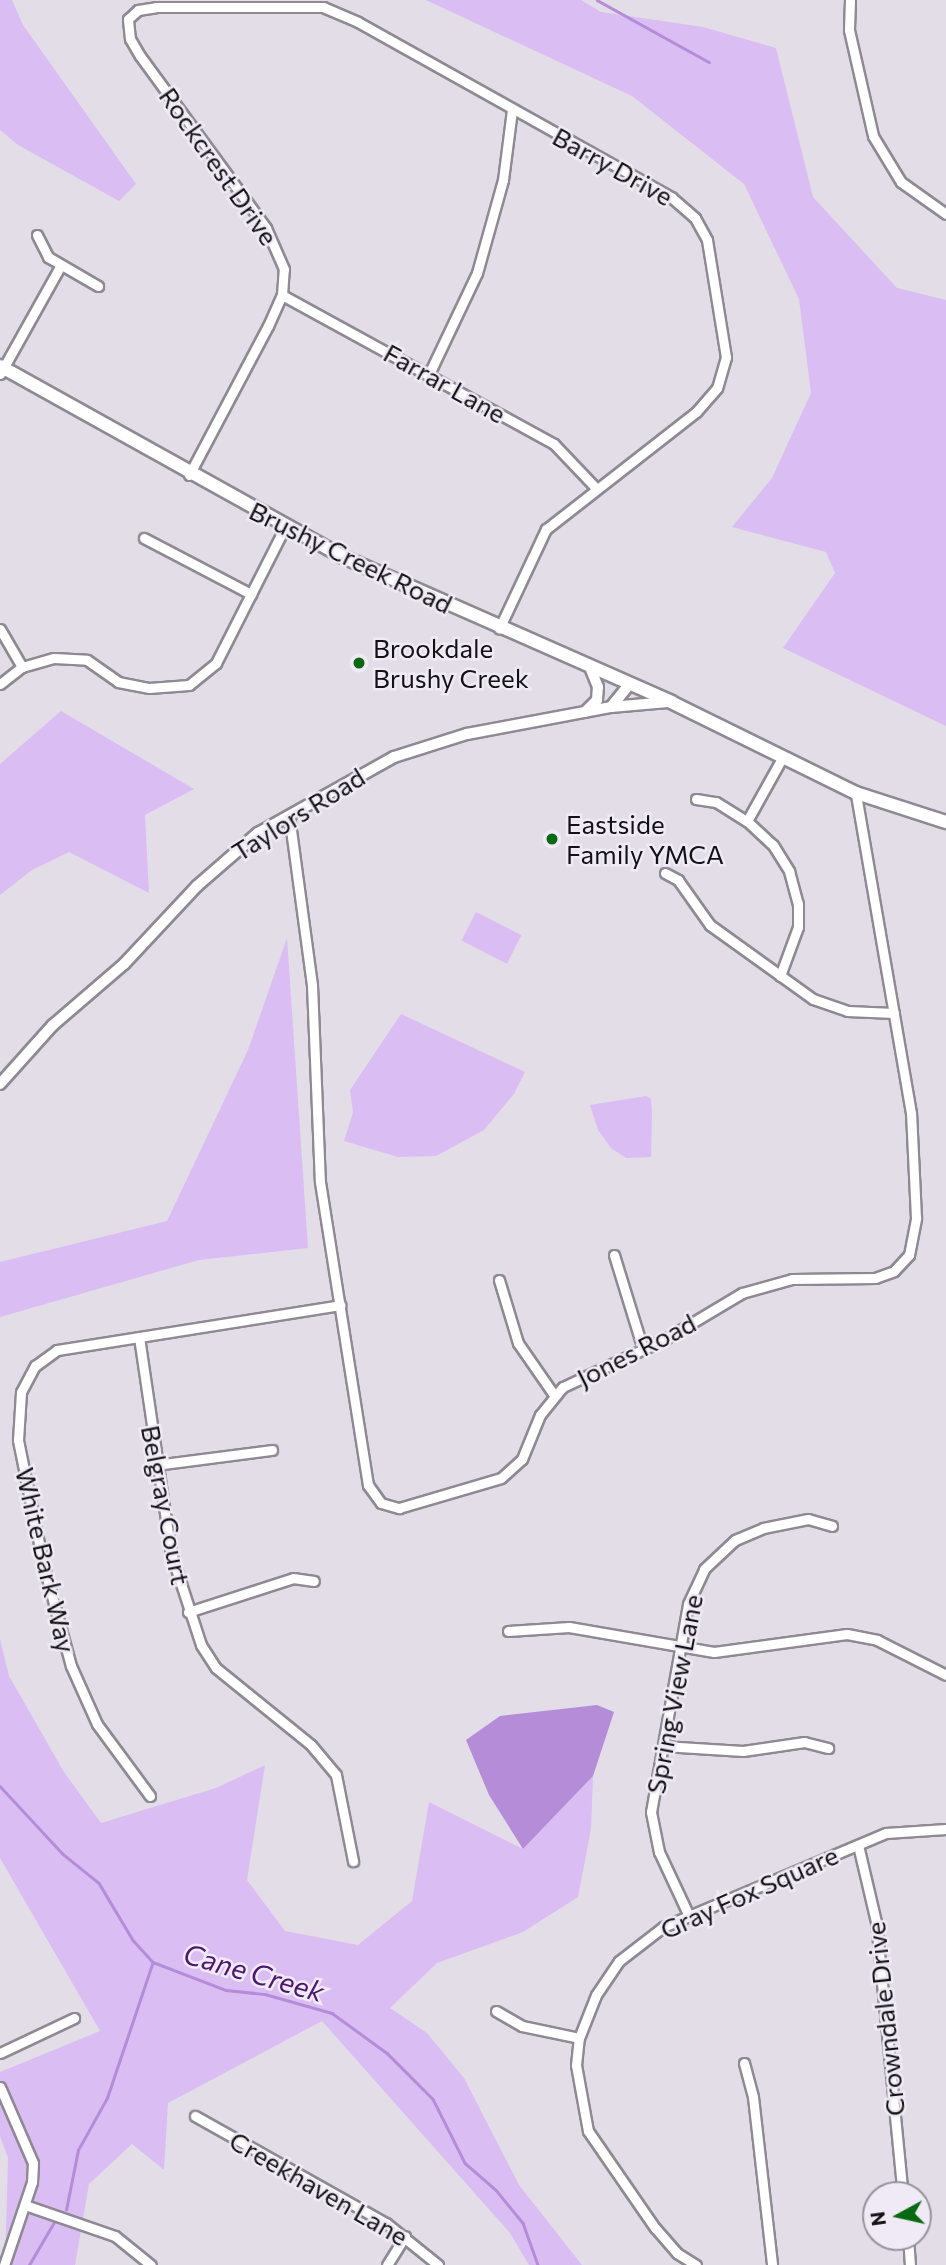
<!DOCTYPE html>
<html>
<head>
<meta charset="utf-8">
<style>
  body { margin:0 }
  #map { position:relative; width:946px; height:2265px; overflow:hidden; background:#e2dde7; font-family:Commissioner,sans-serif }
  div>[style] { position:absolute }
  .green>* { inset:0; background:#dabef3; transform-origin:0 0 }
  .water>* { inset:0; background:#b58cd8 }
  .stream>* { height:2.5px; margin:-1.25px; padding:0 1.25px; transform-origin:1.25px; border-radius:1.25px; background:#b58cd8 }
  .roads { filter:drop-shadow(2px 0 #8e8993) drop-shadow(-2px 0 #8e8993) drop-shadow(0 2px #8e8993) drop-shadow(0 -2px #8e8993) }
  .minor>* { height:9px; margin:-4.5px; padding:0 4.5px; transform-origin:4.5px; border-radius:4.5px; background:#fff }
  .tertiary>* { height:10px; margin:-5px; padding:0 5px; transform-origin:5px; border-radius:5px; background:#fff }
  .secondary>* { height:12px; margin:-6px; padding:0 6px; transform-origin:6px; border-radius:6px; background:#fff }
  .dots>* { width:19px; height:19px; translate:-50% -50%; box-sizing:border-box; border:4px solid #efeaf5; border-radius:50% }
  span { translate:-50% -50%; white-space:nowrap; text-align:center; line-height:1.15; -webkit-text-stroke:5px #efeaf5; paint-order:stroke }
  .street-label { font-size:26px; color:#121114 }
  .poi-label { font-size:26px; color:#121114 }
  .left { translate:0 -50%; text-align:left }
  .water-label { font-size:28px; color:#4d166f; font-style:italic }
  .north { position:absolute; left:862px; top:2181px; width:70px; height:70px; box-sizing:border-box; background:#efeaf5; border:2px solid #97939b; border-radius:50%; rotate:262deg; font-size:19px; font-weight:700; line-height:28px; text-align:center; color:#121114 }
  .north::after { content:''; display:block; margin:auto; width:24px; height:32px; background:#096812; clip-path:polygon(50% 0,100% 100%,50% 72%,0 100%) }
</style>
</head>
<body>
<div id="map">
  <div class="green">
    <div style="clip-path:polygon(0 0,12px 0,23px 25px,136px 184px,119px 201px,18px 145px,0 130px)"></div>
    <div style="clip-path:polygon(426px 0,581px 0,601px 12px,703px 27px,776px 48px,813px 197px,897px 288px,946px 300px,946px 726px,783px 648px,835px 573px,826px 552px,732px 527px,772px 478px,811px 393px,799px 299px,744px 184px,632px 96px)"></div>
    <div style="clip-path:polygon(61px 711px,194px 789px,145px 815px,149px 893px,69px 852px,32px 870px,0 895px,0 764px)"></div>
    <div style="left:476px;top:912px;width:51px;height:32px;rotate:27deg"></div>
    <div style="clip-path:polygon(287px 938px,308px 1248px,199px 1260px,0 1317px,0 1262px,167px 1221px,248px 1050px)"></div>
    <div style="clip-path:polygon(401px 1014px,525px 1072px,514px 1094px,484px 1130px,436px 1156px,398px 1157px,344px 1141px,353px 1112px,350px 1090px)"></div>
    <div style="clip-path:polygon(646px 1096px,651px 1099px,652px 1112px,651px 1157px,626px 1158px,611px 1148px,598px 1130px,590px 1105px)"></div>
    <div style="clip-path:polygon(0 1639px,9px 1676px,64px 1772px,101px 1823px,216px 1788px,265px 1765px,247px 1880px,285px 1931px,358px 1945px,412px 1901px,429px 1802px,523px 1849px,593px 1776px,591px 1829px,578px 1897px,523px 1932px,437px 1963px,390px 2008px,427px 2033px,464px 2078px,519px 2185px,582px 2265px,529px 2265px,510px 2233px,322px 2021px,168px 2103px,164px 2170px,132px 2144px,89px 2184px,75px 2265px,5px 2265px,8px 2158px,0 2136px,0 2072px,100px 2031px,0 1858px)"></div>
  </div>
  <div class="water">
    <div style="clip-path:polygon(597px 1705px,614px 1712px,593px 1776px,523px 1849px,489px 1795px,466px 1740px,500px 1716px)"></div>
  </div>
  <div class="stream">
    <div style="left:597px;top:0;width:128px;rotate:29deg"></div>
    <div style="left:0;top:1786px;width:93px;rotate:47.2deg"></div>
    <div style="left:63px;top:1854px;width:46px;rotate:38.9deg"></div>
    <div style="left:99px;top:1883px;width:66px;rotate:59.2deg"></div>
    <div style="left:133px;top:1940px;width:30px;rotate:48deg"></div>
    <div style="left:153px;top:1962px;width:78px;rotate:21deg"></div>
    <div style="left:226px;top:1990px;width:39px;rotate:6deg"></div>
    <div style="left:265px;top:1994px;width:70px;rotate:15.8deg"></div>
    <div style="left:332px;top:2013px;width:68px;rotate:36deg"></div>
    <div style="left:387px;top:2053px;width:65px;rotate:45deg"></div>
    <div style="left:433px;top:2099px;width:72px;rotate:63.4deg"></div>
    <div style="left:465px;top:2163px;width:41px;rotate:41.1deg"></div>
    <div style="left:496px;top:2190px;width:43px;rotate:50.7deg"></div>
    <div style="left:523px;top:2223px;width:45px;rotate:70.3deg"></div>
    <div style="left:66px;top:2210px;width:61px;rotate:-78.7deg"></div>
    <div style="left:78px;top:2150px;width:60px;rotate:-60.9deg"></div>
    <div style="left:107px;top:2098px;width:141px;rotate:-71.4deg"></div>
    <div style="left:29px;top:2265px;width:48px;rotate:-59.7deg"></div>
  </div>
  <div class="roads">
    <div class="minor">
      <div style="left:850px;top:0;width:30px;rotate:92deg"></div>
      <div style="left:849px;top:30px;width:109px;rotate:77.2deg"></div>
      <div style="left:873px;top:136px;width:54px;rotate:58.7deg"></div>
      <div style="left:901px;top:182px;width:55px;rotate:35.4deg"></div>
      <div style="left:37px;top:235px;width:25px;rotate:63deg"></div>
      <div style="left:48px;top:257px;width:58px;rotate:30.1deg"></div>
      <div style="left:282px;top:295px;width:310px;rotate:28.7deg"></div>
      <div style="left:554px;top:444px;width:59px;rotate:46.4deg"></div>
      <div style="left:0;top:374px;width:125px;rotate:-60.8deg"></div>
      <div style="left:429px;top:374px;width:112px;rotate:-64.6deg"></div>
      <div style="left:477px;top:273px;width:97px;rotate:-74.4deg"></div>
      <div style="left:503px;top:180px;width:71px;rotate:-82.7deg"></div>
      <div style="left:189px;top:475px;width:169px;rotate:-62.1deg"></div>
      <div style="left:268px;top:326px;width:34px;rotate:-66deg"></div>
      <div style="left:282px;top:295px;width:26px;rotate:-86deg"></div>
      <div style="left:284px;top:269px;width:45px;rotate:-113.7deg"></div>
      <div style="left:266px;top:228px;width:213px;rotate:-126.2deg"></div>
      <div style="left:140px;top:56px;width:20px;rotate:-120deg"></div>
      <div style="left:130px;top:39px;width:20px;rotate:-96deg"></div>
      <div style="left:128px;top:19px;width:13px;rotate:-42deg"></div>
      <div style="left:138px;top:10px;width:18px;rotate:-9deg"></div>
      <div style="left:156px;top:7px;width:167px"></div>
      <div style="left:323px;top:7px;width:38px;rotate:23deg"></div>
      <div style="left:358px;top:22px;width:359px;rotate:29.2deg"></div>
      <div style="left:671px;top:197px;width:32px;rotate:41deg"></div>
      <div style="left:695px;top:218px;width:25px;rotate:61deg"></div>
      <div style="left:707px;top:240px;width:119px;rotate:80.8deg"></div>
      <div style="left:726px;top:357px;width:32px;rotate:106deg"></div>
      <div style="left:717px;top:388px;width:32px;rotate:131deg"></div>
      <div style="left:696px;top:412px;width:190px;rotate:142deg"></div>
      <div style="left:546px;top:529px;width:110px;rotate:115.2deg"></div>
      <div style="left:144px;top:538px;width:121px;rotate:27.6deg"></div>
      <div style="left:0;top:629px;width:44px;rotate:59.9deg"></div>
      <div style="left:0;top:684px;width:28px;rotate:-38deg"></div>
      <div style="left:22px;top:667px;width:33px;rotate:-16deg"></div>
      <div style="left:54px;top:658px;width:33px;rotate:3deg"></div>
      <div style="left:87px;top:660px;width:38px;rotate:35deg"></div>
      <div style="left:118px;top:682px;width:32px;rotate:11deg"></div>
      <div style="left:149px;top:688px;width:40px;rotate:-4.3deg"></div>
      <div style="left:189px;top:685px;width:35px;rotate:-39deg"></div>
      <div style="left:216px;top:663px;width:153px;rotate:-63.1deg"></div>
      <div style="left:696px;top:799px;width:20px;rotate:9deg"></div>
      <div style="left:716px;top:802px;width:36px;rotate:32deg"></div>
      <div style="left:747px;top:821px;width:35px;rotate:43deg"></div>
      <div style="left:773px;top:845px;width:31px;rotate:58deg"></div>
      <div style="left:789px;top:871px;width:34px;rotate:75deg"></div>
      <div style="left:798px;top:904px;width:23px;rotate:90deg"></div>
      <div style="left:798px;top:927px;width:52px;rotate:110.2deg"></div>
      <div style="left:289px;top:815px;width:172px;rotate:82.3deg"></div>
      <div style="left:312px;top:985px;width:197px;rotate:87.7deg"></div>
      <div style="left:320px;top:1182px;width:307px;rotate:81deg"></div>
      <div style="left:368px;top:1485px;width:22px;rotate:54deg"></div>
      <div style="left:381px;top:1503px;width:19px;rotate:16deg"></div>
      <div style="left:399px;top:1508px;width:106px;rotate:-16.4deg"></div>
      <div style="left:501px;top:1478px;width:28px;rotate:-42deg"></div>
      <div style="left:522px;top:1459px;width:48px;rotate:-67.8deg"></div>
      <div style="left:540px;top:1415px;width:36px;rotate:-51deg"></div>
      <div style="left:563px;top:1387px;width:113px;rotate:-25.2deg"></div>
      <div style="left:665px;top:1339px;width:90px;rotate:-30.9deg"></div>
      <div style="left:742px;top:1293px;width:52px;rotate:-15.6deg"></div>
      <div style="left:792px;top:1279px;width:83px;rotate:-0.7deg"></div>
      <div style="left:875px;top:1278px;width:20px;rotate:-20deg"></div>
      <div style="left:894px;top:1271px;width:22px;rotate:-47deg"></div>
      <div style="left:909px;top:1255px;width:38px;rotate:-79deg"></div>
      <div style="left:916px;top:1218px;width:105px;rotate:-92.7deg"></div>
      <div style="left:911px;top:1113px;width:325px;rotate:-99.8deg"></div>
      <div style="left:747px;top:821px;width:72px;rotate:-60.9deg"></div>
      <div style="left:665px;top:873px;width:15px;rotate:28deg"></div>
      <div style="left:678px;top:880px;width:55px;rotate:54.6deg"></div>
      <div style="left:710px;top:925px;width:127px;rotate:35.7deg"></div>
      <div style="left:813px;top:999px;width:36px;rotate:19deg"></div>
      <div style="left:847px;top:1011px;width:47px;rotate:2.4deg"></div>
      <div style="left:614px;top:1255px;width:98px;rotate:72.9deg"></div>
      <div style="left:499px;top:1280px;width:66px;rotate:73.2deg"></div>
      <div style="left:518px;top:1343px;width:63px;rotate:55.3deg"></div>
      <div style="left:139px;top:1337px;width:218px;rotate:81.6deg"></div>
      <div style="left:171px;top:1553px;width:97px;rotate:71.9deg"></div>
      <div style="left:201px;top:1645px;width:27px;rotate:57deg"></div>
      <div style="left:216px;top:1668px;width:122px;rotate:39deg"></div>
      <div style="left:311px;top:1745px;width:39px;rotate:50deg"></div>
      <div style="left:336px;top:1775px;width:88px;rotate:78.8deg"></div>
      <div style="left:156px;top:1465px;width:117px;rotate:-7.4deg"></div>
      <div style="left:188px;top:1612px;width:110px;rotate:-17.9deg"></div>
      <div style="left:293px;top:1578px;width:21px;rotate:8deg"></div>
      <div style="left:508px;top:1631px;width:61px;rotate:-3.8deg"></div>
      <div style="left:569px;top:1627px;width:147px;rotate:9.8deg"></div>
      <div style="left:714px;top:1652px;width:134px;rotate:-7.7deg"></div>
      <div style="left:847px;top:1634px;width:31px;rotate:11deg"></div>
      <div style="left:877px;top:1640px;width:77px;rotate:26.9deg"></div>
      <div style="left:663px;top:1746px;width:80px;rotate:3.6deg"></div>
      <div style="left:743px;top:1751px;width:62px;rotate:-8.4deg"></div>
      <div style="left:804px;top:1742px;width:25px;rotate:14deg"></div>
      <div style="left:150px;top:1796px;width:89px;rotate:-126.4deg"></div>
      <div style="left:97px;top:1724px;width:64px;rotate:-114.1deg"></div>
      <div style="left:71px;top:1666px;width:107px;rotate:-105.2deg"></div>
      <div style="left:43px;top:1563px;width:126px;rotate:-101.5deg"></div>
      <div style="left:18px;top:1440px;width:48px;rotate:-86.4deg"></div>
      <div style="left:21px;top:1392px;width:30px;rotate:-62deg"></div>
      <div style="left:35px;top:1366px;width:27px;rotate:-36deg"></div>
      <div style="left:57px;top:1350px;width:287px;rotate:-9deg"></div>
      <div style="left:858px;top:1845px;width:79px;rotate:76.8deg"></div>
      <div style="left:876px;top:1922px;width:274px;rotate:84.4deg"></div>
      <div style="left:689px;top:1916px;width:71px;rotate:-115.1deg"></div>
      <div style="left:659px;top:1852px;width:41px;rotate:-101.3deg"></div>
      <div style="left:651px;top:1812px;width:211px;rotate:-79.9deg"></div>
      <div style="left:688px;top:1604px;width:38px;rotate:-65deg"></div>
      <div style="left:704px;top:1569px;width:42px;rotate:-43.1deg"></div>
      <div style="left:735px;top:1540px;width:30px;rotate:-23deg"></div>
      <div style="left:763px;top:1528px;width:46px;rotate:-11.3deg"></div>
      <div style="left:808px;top:1519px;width:25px;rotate:16deg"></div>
      <div style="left:496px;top:2011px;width:30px;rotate:30deg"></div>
      <div style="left:522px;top:2026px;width:58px;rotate:11.9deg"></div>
      <div style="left:0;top:2053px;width:82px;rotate:-25.3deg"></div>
      <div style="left:744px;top:2063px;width:35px;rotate:75deg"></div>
      <div style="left:753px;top:2097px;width:169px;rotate:83.5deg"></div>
      <div style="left:0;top:2087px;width:83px;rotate:66.5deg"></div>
      <div style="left:33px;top:2163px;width:19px;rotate:93deg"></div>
      <div style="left:32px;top:2182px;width:88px;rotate:108.6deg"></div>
      <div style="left:195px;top:2116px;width:219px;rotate:29.3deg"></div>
      <div style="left:386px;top:2223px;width:67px;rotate:38.9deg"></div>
      <div style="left:25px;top:2205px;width:95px;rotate:19deg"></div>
      <div style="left:115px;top:2236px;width:46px;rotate:38.9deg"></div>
      <div style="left:908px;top:2237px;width:28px;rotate:86deg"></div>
      <div style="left:387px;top:2265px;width:34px;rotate:-58deg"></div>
      <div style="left:696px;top:2265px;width:22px;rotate:-148deg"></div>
      <div style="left:677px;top:2253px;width:33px;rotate:-131deg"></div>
      <div style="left:655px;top:2228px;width:118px;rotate:-124.6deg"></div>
      <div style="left:588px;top:2131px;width:67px;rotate:-100.3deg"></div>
      <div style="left:576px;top:2065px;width:27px;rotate:-84deg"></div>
      <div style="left:579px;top:2038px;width:46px;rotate:-68.4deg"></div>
      <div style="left:596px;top:1995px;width:41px;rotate:-55.9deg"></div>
      <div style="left:619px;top:1961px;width:56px;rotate:-37.7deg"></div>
      <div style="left:663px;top:1927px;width:242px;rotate:-22.9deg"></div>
      <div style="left:886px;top:1833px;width:60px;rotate:-3.8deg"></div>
    </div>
    <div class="tertiary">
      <div style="left:611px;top:707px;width:57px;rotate:-5deg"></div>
      <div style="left:585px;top:712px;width:17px;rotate:-45deg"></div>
      <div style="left:597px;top:700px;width:13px;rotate:-86deg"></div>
      <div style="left:598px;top:687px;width:22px;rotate:-112deg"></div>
      <div style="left:0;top:1084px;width:79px;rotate:-48.1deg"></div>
      <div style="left:53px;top:1025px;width:94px;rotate:-40.7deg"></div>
      <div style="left:124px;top:964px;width:107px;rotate:-46.9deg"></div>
      <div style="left:197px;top:886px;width:81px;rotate:-41deg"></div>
      <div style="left:258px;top:833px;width:156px;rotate:-29.2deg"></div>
      <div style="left:394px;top:757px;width:77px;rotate:-17.5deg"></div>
      <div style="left:467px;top:734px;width:147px;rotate:-10.6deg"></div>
      <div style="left:611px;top:707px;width:28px;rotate:-51deg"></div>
    </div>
    <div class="secondary">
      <div style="left:0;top:366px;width:393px;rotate:29.1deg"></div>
      <div style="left:343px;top:557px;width:359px;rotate:23.8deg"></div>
      <div style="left:671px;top:702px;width:206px;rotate:26.2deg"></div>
      <div style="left:856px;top:793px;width:95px;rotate:17.9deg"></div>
    </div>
  </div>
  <div class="dots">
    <div style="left:359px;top:663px;background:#096812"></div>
    <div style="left:552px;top:839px;background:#096812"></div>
  </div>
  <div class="street-label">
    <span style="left:219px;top:166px;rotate:55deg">Rockcrest Drive</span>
    <span style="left:613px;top:166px;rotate:29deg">Barry Drive</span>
    <span style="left:445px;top:383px;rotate:29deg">Farrar Lane</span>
    <span style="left:351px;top:557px;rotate:26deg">Brushy Creek Road</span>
    <span style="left:298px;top:814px;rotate:-32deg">Taylors Road</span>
    <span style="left:636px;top:1350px;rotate:-27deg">Jones Road</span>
    <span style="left:166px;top:1505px;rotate:79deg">Belgray Court</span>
    <span style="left:46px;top:1560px;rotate:77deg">White Bark Way</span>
    <span style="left:674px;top:1694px;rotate:-79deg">Spring View Lane</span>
    <span style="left:749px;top:1892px;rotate:-24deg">Gray Fox Square</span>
    <span style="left:885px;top:2019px;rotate:-96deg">Crowndale Drive</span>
    <span style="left:319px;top:2188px;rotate:30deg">Creekhaven Lane</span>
  </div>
  <div class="poi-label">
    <span class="left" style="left:373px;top:663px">Brookdale<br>Brushy Creek</span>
    <span class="left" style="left:566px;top:839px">Eastside<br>Family YMCA</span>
  </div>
  <div class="water-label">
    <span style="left:254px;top:1972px;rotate:16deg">Cane Creek</span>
  </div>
  <div class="north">N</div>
</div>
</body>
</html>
